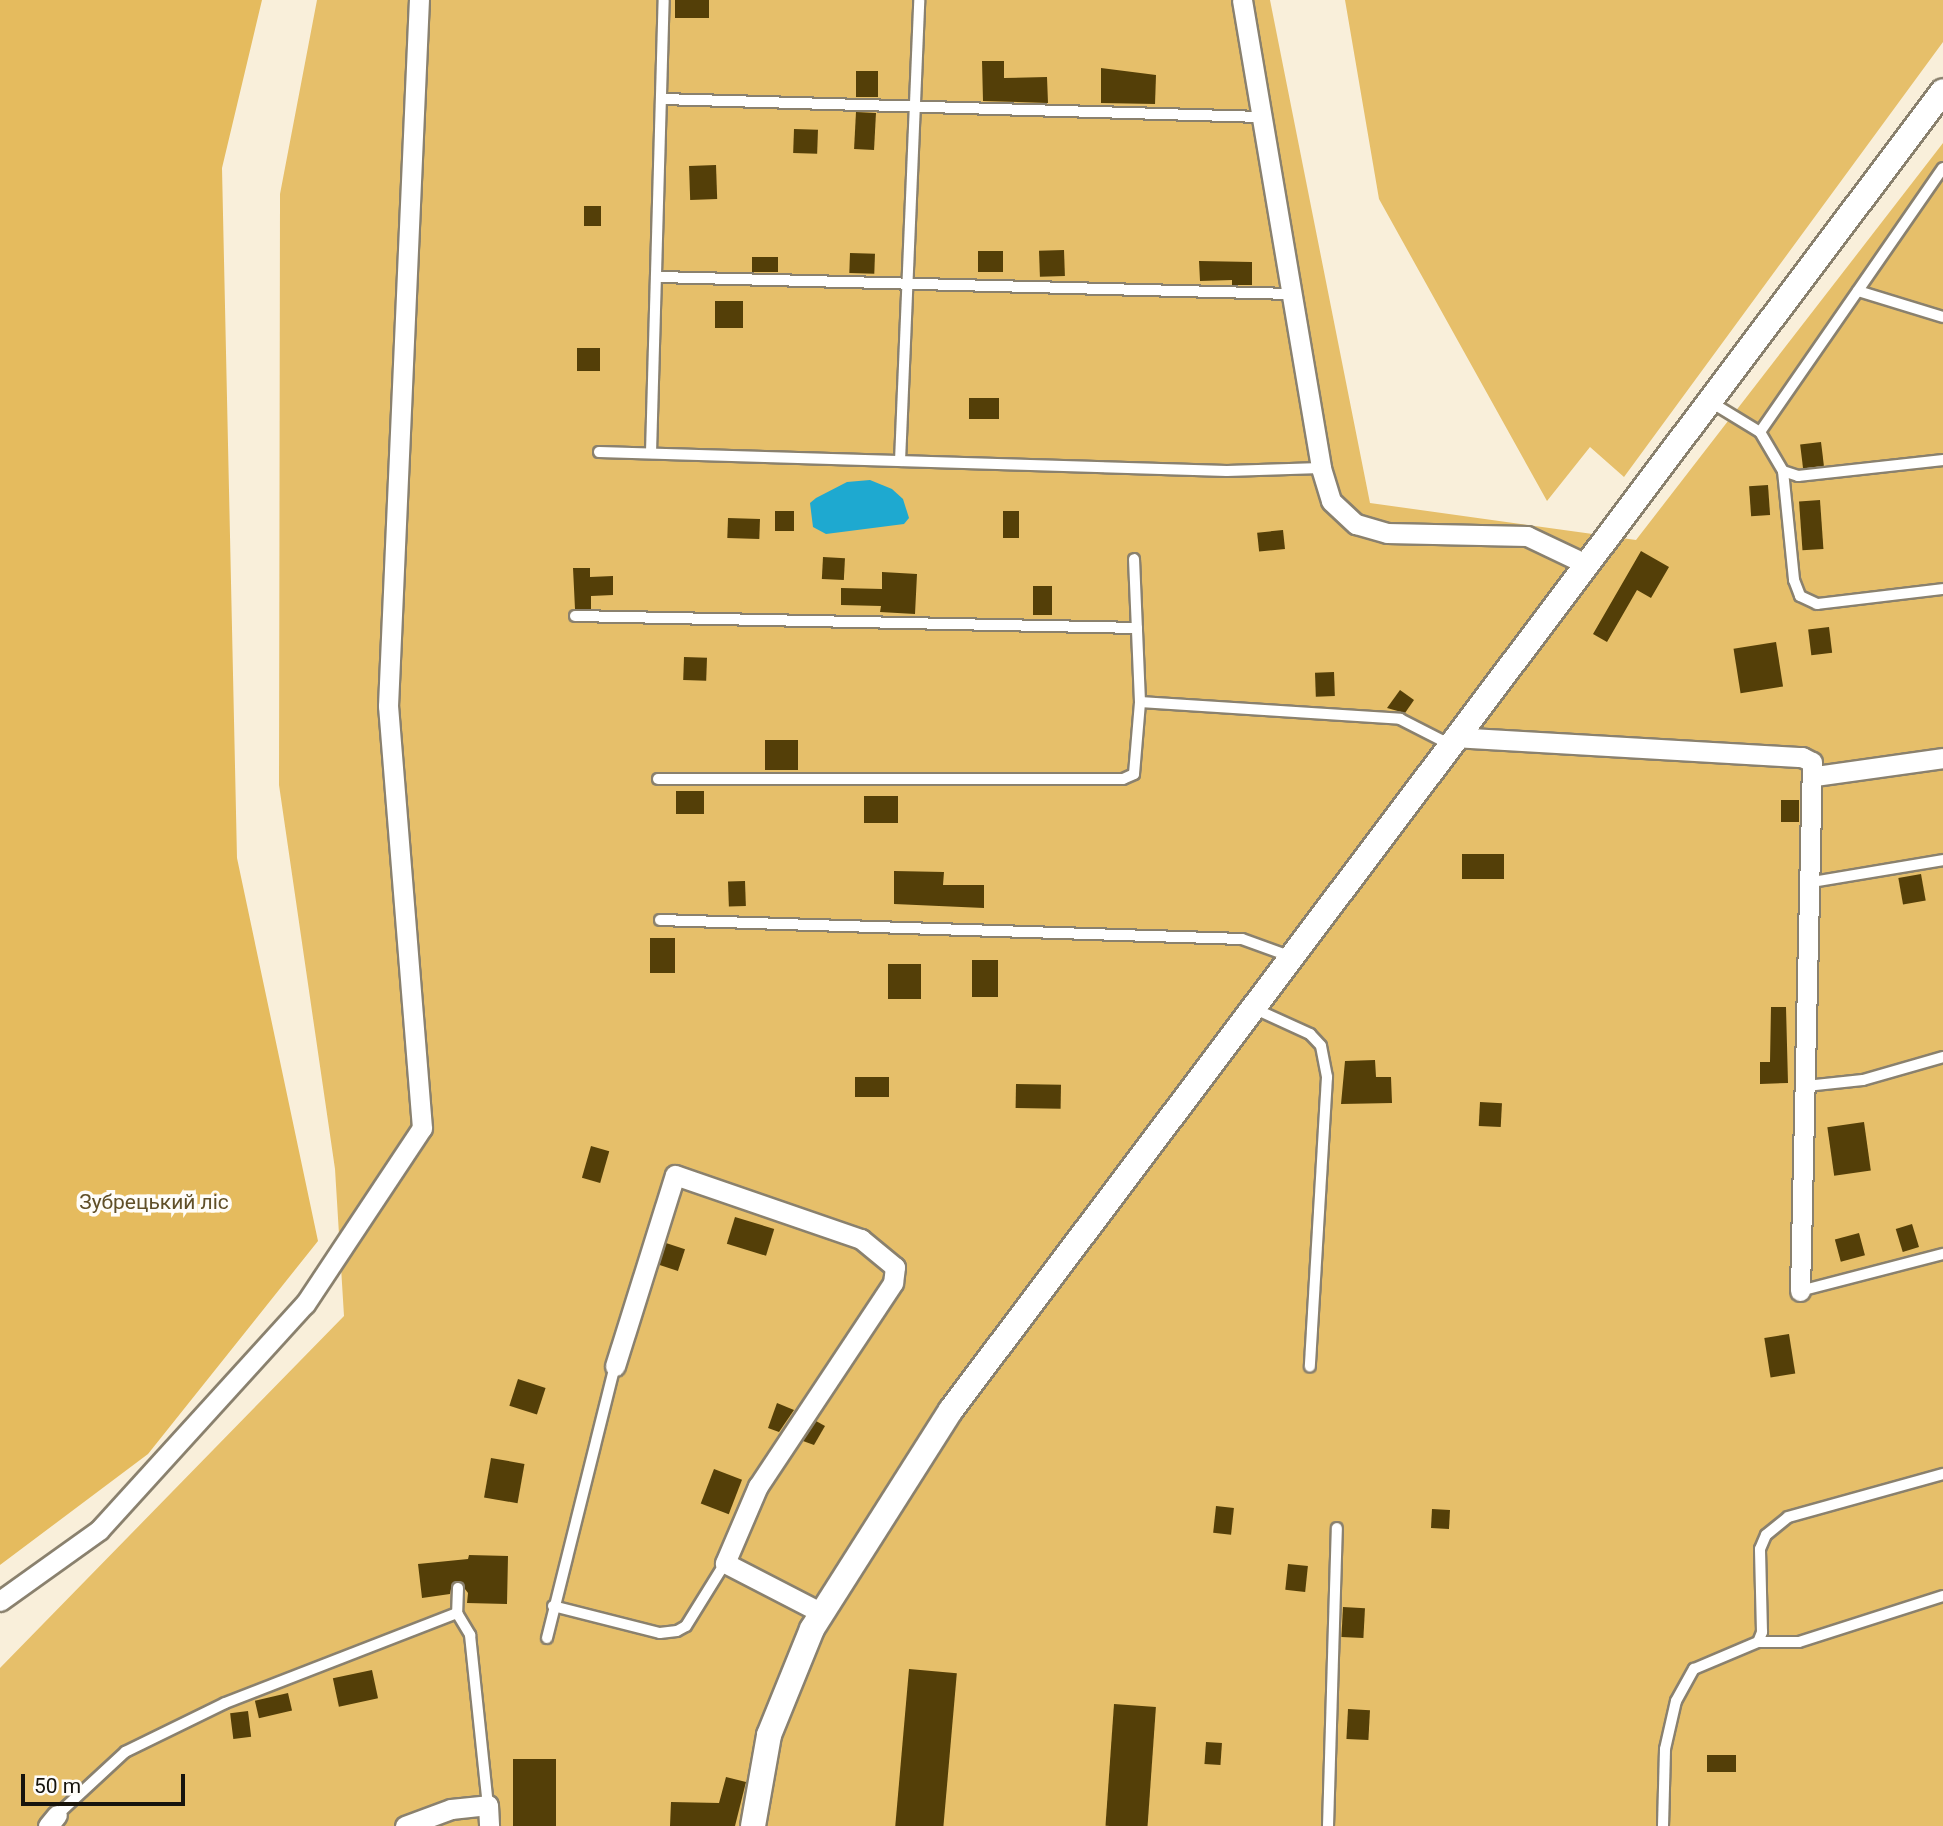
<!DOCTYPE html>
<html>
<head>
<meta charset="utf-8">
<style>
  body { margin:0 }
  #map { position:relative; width:1943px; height:1826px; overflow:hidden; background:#f9efda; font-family:Roboto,sans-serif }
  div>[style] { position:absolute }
  .green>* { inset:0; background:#e6bf6a }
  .forest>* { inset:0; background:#e5bb5e }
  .water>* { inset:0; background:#1ea9d0 }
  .building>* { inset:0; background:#543f08; transform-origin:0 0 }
  .roads { filter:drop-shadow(2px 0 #8a816e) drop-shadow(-2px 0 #8a816e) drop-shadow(0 2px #8a816e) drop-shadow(0 -2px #8a816e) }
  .service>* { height:10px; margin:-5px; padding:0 5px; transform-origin:5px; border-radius:5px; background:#fff }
  .minor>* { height:19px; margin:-9.5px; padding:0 9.5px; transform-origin:9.5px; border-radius:9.5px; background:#fff }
  .tertiary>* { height:24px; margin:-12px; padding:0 12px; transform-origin:12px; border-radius:12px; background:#fff }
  span { translate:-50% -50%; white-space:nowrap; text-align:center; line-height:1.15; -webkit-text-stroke:7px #fffdf9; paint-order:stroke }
  .park-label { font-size:21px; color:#604f28 }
  .scale { position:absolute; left:21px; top:1774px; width:164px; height:32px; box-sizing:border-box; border:4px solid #17140d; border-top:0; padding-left:9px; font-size:21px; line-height:24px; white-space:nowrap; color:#17140d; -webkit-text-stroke:5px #fffdf9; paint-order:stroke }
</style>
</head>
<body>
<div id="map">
  <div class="green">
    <div style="clip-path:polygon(317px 0,1270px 0,1370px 503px,1636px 540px,1943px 143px,1943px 1826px,0 1826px,0 1668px,344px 1316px,335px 1169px,279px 785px,280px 194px)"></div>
    <div style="clip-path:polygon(1345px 0,1943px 0,1943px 42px,1624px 477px,1590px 447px,1547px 501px,1379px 199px)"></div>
  </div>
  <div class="forest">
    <div style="clip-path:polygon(0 0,262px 0,222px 168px,237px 858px,318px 1241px,148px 1454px,0 1565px)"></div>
  </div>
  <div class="water">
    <div style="clip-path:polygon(870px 480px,892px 489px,903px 499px,909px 518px,904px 524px,826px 534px,813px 527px,810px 503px,816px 498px,847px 482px)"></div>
  </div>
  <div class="building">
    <div style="left:675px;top:0;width:34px;height:18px"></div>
    <div style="clip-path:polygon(982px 61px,1004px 61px,1004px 78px,1047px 77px,1048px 103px,983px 101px)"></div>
    <div style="clip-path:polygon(1101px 68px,1156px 75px,1155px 104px,1101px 103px)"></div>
    <div style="left:856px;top:71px;width:22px;height:26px"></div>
    <div style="left:856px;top:112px;width:20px;height:37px;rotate:3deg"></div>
    <div style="left:794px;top:129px;width:24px;height:24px;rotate:2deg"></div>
    <div style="left:716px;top:165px;width:34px;height:27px;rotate:88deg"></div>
    <div style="left:584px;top:206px;width:17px;height:20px"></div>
    <div style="left:1064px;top:250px;width:26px;height:25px;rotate:88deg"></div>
    <div style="left:978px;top:251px;width:25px;height:21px"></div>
    <div style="left:850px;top:253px;width:25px;height:20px;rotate:2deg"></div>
    <div style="left:752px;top:257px;width:26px;height:15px"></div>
    <div style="clip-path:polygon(1199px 261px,1252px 262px,1252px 285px,1232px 285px,1232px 280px,1200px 281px)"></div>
    <div style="left:715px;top:301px;width:28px;height:27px"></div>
    <div style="left:577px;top:348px;width:23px;height:23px"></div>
    <div style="left:969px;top:398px;width:30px;height:21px"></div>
    <div style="left:1821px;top:442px;width:24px;height:21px;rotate:83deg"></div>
    <div style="left:1768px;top:485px;width:30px;height:19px;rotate:86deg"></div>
    <div style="left:1820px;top:500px;width:49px;height:21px;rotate:86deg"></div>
    <div style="left:775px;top:511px;width:19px;height:20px"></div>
    <div style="left:1003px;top:511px;width:16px;height:27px"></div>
    <div style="left:728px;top:518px;width:32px;height:20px;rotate:2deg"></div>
    <div style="left:1283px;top:530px;width:19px;height:26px;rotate:84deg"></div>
    <div style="clip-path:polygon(1641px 551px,1669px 567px,1651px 598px,1637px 590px,1607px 642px,1593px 634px)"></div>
    <div style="left:823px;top:557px;width:22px;height:22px;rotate:3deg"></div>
    <div style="clip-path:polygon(573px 568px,590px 568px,590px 577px,613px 576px,613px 595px,591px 596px,591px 609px,575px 609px)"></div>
    <div style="clip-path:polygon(882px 572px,917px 574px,915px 614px,880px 612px,881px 606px,841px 605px,841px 588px,882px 589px)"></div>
    <div style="left:1033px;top:586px;width:19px;height:29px"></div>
    <div style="left:1829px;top:627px;width:26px;height:21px;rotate:83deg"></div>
    <div style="left:1776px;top:642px;width:45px;height:43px;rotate:81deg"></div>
    <div style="left:684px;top:657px;width:23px;height:23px;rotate:2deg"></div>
    <div style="left:1334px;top:672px;width:24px;height:19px;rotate:88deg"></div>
    <div style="clip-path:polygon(1400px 690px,1414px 700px,1405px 713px,1387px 708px)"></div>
    <div style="left:765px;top:740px;width:33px;height:30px"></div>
    <div style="left:676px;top:791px;width:28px;height:23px"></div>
    <div style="left:864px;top:796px;width:34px;height:27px"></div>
    <div style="left:1781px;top:800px;width:18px;height:22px"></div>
    <div style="left:1504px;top:854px;width:25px;height:42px;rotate:90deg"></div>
    <div style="clip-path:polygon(894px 871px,944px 872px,943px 885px,984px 885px,984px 908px,894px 904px)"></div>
    <div style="left:1921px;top:874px;width:27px;height:23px;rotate:80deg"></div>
    <div style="left:745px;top:881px;width:25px;height:17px;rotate:88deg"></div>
    <div style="left:650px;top:938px;width:25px;height:35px"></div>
    <div style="left:972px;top:960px;width:26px;height:37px"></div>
    <div style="left:888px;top:964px;width:33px;height:35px"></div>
    <div style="clip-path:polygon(1771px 1007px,1786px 1007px,1788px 1083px,1760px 1084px,1760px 1062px,1770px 1062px)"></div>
    <div style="clip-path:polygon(1375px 1060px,1376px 1077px,1391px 1077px,1392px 1103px,1341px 1104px,1345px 1061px)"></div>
    <div style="left:855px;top:1077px;width:34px;height:20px"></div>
    <div style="left:1016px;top:1084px;width:45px;height:24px;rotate:1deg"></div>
    <div style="left:1480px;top:1102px;width:22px;height:24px;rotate:3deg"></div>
    <div style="left:1864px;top:1122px;width:49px;height:37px;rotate:82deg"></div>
    <div style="left:591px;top:1146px;width:19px;height:33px;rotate:16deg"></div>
    <div style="left:735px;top:1217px;width:41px;height:28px;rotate:17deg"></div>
    <div style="left:1912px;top:1224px;width:24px;height:17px;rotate:73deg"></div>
    <div style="left:1859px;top:1233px;width:23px;height:25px;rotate:75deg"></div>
    <div style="left:666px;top:1243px;width:20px;height:23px;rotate:18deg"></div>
    <div style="left:1789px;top:1334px;width:40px;height:25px;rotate:81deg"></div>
    <div style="left:518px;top:1379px;width:29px;height:28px;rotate:18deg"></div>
    <div style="clip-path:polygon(777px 1403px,794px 1410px,779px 1432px,768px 1428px)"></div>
    <div style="clip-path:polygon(816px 1421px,825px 1426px,814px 1445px,803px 1441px)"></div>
    <div style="left:491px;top:1458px;width:34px;height:40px;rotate:10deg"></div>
    <div style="left:714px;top:1469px;width:30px;height:37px;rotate:21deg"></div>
    <div style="left:1216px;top:1506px;width:18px;height:27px;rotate:6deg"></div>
    <div style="left:1432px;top:1509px;width:18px;height:19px;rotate:3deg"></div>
    <div style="clip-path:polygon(469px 1555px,508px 1556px,507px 1604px,467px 1603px,468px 1593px,459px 1581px,452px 1584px,450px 1594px,422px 1598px,418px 1564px,468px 1559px)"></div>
    <div style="left:1288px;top:1564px;width:20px;height:26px;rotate:6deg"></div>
    <div style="left:1343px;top:1607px;width:22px;height:30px;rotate:3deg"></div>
    <div style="left:909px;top:1669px;width:48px;height:158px;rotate:5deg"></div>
    <div style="left:372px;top:1670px;width:29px;height:40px;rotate:78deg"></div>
    <div style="left:288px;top:1693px;width:18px;height:34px;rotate:77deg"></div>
    <div style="left:1114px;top:1704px;width:42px;height:122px;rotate:4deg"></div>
    <div style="left:1348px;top:1709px;width:22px;height:30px;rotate:3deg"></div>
    <div style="left:248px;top:1711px;width:26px;height:18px;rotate:83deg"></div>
    <div style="left:1206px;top:1742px;width:16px;height:22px;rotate:4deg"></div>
    <div style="left:1707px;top:1755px;width:29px;height:17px"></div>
    <div style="left:513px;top:1759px;width:43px;height:67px"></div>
    <div style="clip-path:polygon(726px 1777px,746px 1782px,735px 1826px,670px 1826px,671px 1802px,719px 1803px)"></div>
  </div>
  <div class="roads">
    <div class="service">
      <div style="left:662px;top:99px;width:600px;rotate:1.72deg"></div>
      <div style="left:659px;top:277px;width:633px;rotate:1.54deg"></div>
      <div style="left:1858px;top:291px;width:89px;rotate:17deg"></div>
      <div style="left:1709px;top:401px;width:60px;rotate:31.3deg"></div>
      <div style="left:1760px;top:432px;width:45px;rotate:59.5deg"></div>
      <div style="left:1783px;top:471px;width:16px;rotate:18deg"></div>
      <div style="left:1798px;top:476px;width:146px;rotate:-6.3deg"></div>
      <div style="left:1760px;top:432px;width:321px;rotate:-55.3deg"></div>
      <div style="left:599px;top:452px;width:628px;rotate:1.73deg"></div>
      <div style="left:1227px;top:471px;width:94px;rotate:-1.8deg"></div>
      <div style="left:651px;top:453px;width:453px;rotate:-88.4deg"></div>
      <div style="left:900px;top:461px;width:461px;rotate:-87.6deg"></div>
      <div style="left:1783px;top:471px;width:110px;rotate:84.2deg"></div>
      <div style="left:1794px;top:580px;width:17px;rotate:69deg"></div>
      <div style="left:1800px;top:596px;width:19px;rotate:25deg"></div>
      <div style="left:1817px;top:604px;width:127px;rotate:-6.8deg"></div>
      <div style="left:575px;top:616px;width:562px;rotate:1.22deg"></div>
      <div style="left:1140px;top:702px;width:261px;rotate:3.7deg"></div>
      <div style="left:1400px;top:719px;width:55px;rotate:27deg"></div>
      <div style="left:658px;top:779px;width:465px"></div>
      <div style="left:1123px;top:779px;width:12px;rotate:-24deg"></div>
      <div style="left:1134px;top:774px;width:72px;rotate:-85.2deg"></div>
      <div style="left:1140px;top:702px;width:143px;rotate:-92.4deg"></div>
      <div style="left:1812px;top:882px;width:133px;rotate:-9.5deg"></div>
      <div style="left:660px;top:920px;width:582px;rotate:1.87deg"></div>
      <div style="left:1242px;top:939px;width:50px;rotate:19.9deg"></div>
      <div style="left:1253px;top:1008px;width:63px;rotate:24.5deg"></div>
      <div style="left:1310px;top:1034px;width:16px;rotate:47deg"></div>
      <div style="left:1321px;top:1046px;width:32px;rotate:79deg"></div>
      <div style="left:1327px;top:1077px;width:290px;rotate:93.4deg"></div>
      <div style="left:1806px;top:1086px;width:57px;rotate:-6deg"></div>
      <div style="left:1863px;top:1080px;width:83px;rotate:-16deg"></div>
      <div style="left:1800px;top:1291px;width:148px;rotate:-14.5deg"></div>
      <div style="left:458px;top:1588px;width:25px;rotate:92deg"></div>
      <div style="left:457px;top:1613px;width:26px;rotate:59deg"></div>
      <div style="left:470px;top:1635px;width:171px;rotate:84deg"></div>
      <div style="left:553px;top:1606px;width:110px;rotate:14.2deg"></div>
      <div style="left:660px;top:1633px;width:17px;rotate:-7deg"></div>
      <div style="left:677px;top:1631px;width:10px;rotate:-29deg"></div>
      <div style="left:686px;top:1626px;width:74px;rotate:-58.2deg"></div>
      <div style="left:547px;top:1638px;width:280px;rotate:-76deg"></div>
      <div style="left:1758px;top:1642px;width:41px"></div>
      <div style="left:1799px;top:1642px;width:151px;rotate:-17.7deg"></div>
      <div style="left:57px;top:1815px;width:93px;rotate:-42.8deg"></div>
      <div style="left:125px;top:1752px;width:111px;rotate:-26.1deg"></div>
      <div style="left:225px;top:1703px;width:249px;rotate:-21.2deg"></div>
      <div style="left:1328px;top:1826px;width:298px;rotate:-88.3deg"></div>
      <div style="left:1663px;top:1826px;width:77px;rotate:-88.5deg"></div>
      <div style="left:1665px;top:1749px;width:49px;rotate:-77.1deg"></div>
      <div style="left:1676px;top:1701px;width:37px;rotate:-61deg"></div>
      <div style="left:1694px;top:1669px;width:69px;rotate:-22.9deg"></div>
      <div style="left:1758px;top:1642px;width:11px;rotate:-68deg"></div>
      <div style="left:1762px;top:1632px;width:83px;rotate:-91.4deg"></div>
      <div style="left:1760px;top:1549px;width:15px;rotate:-67deg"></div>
      <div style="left:1766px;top:1535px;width:28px;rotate:-39deg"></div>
      <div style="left:1788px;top:1517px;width:161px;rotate:-15.5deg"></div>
    </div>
    <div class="minor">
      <div style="left:1242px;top:0;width:475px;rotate:80.4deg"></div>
      <div style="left:1321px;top:468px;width:34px;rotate:73deg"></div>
      <div style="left:1331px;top:501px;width:34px;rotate:43deg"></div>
      <div style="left:1356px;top:524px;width:32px;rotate:16deg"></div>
      <div style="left:1387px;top:533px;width:140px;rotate:1.2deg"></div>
      <div style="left:1527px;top:536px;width:65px;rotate:25.4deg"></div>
      <div style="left:1453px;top:737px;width:350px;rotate:3.3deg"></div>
      <div style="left:1802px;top:757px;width:11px;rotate:27deg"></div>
      <div style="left:1812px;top:762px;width:529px;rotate:91.3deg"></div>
      <div style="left:1815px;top:776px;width:129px;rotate:-8deg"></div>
      <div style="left:615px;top:1366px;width:200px;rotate:-72.6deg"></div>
      <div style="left:675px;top:1175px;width:197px;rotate:19deg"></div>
      <div style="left:861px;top:1239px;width:44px;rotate:39.5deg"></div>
      <div style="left:895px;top:1267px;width:16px;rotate:97deg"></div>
      <div style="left:893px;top:1283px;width:244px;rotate:123.6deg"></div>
      <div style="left:758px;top:1486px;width:84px;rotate:113.2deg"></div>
      <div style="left:725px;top:1563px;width:109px;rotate:27.3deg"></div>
      <div style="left:0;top:1601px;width:122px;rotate:-35.6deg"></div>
      <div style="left:99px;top:1530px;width:306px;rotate:-47.7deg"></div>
      <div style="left:305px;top:1304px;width:211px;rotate:-56.4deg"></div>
      <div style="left:422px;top:1128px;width:423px;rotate:-94.6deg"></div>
      <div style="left:388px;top:706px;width:707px;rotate:-87.49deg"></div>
      <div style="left:48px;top:1826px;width:14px;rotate:-51deg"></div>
      <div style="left:405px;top:1826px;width:49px;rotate:-20.3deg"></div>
      <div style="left:451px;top:1809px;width:37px;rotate:-6deg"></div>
      <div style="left:488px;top:1805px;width:21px;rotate:87deg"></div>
    </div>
    <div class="tertiary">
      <div style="left:753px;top:1826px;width:92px;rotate:-80deg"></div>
      <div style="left:769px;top:1735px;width:114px;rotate:-67.9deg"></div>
      <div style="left:812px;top:1629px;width:259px;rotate:-57.6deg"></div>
      <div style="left:951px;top:1410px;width:1650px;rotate:-53.05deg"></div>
    </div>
  </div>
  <div class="park-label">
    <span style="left:154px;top:1202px">Зубрецький ліс</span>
  </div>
  <div class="scale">50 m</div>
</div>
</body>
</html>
